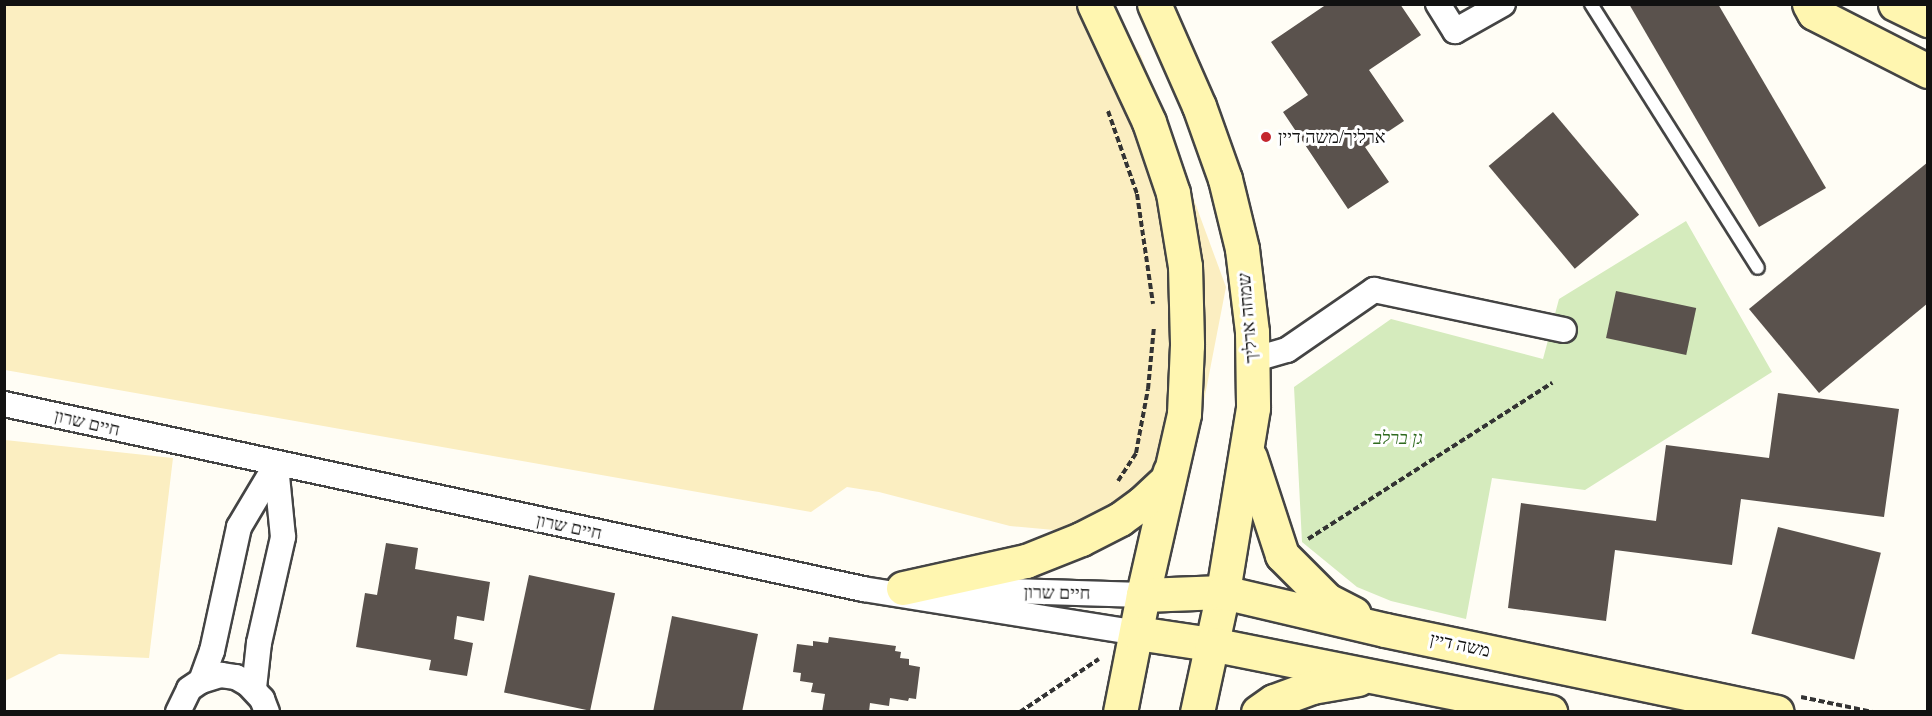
<!DOCTYPE html>
<html>
<head>
<meta charset="utf-8">
<style>
  body { margin:0 }
  #map { position:relative; width:1932px; height:716px; overflow:hidden; background:#fffdf5; font-family:"Times New Roman","Noto Sans Hebrew",serif }
  div>[style] { position:absolute }
  .green>* { inset:0; background:#d5ebbd }
  .sand>* { inset:0; background:#fbeec1 }
  .building>* { inset:0; background:#5a524d; transform-origin:0 0 }
  .path>* { height:4px; margin-top:-2px; transform-origin:0; background:repeating-linear-gradient(90deg,#333 0 6px,transparent 0 9px) }
  .roads { filter:drop-shadow(2px 0 #444) drop-shadow(-2px 0 #444) drop-shadow(0 2px #444) drop-shadow(0 -2px #444) }
  .lane>* { height:12px; margin:-6px; padding:0 6px; transform-origin:6px; border-radius:6px; background:#fff }
  .street>* { height:24px; margin:-12px; padding:0 12px; transform-origin:12px; border-radius:12px; background:#fff }
  .secondary>* { height:33px; margin:-16.5px; padding:0 16.5px; transform-origin:16.5px; border-radius:16.5px; background:#fff6b0 }
  .dots>* { width:16px; height:16px; translate:-50% -50%; box-sizing:border-box; border:3px solid #fff; border-radius:50% }
  span { translate:-50% -50%; white-space:nowrap; text-align:center; line-height:1.15; -webkit-text-stroke:6px #fff; paint-order:stroke }
  .poi-label { font-size:18px; color:#111 }
  .left { translate:0 -50%; text-align:left }
  .street-label { font-size:18px; color:#111 }
  .park-label { font-size:18px; color:#2f6b1f; font-style:italic }
  .frame { position:absolute; inset:0; border:6px solid #111; pointer-events:none }
</style>
</head>
<body>
<div id="map">
  <div class="green">
    <div style="clip-path:polygon(1686px 221px,1772px 372px,1585px 490px,1492px 478px,1466px 619px,1391px 601px,1357px 587px,1302px 542px,1294px 387px,1391px 319px,1543px 359px,1559px 299px)"></div>
  </div>
  <div class="sand">
    <div style="clip-path:polygon(4px 5px,1108px 5px,1141px 56px,1226px 287px,1196px 442px,1182px 474px,1089px 529px,1054px 530px,1010px 526px,879px 492px,847px 487px,811px 512px,5px 370px)"></div>
    <div style="clip-path:polygon(5px 440px,173px 458px,149px 658px,59px 654px,5px 681px)"></div>
  </div>
  <div class="building">
    <div style="clip-path:polygon(1327px 4px,1400px 4px,1421px 35px,1369px 70px,1404px 121px,1365px 147px,1389px 182px,1348px 209px,1283px 112px,1308px 95px,1271px 42px)"></div>
    <div style="clip-path:polygon(1629px 4px,1718px 4px,1826px 188px,1759px 227px)"></div>
    <div style="left:1553px;top:112px;width:134px;height:84px;rotate:50deg"></div>
    <div style="clip-path:polygon(1928px 162px,1928px 303px,1819px 393px,1749px 309px)"></div>
    <div style="left:1616px;top:291px;width:82px;height:48px;rotate:12deg"></div>
    <div style="clip-path:polygon(1778px 393px,1899px 409px,1884px 517px,1741px 499px,1732px 565px,1615px 550px,1606px 621px,1508px 608px,1521px 503px,1656px 521px,1666px 445px,1769px 458px)"></div>
    <div style="left:1778px;top:527px;width:106px;height:110px;rotate:14deg"></div>
    <div style="clip-path:polygon(386px 543px,418px 548px,415px 569px,490px 582px,484px 621px,457px 616px,454px 639px,473px 643px,467px 676px,429px 670px,431px 660px,356px 647px,365px 593px,377px 595px)"></div>
    <div style="left:529px;top:575px;width:88px;height:120px;rotate:12deg"></div>
    <div style="clip-path:polygon(672px 616px,758px 634px,742px 712px,653px 712px)"></div>
    <div style="clip-path:polygon(829px 637px,896px 646px,895px 651px,901px 652px,900px 658px,909px 659px,909px 665px,920px 667px,916px 699px,909px 698px,908px 701px,890px 698px,889px 706px,870px 703px,869px 712px,822px 712px,825px 694px,811px 692px,813px 683px,800px 681px,801px 673px,793px 672px,797px 644px,813px 646px,813px 641px,828px 643px)"></div>
  </div>
  <div class="path">
    <div style="left:1108px;top:111px;width:88px;rotate:70.7deg"></div>
    <div style="left:1137px;top:194px;width:111px;rotate:81.7deg"></div>
    <div style="left:1118px;top:481px;width:33px;rotate:-57deg"></div>
    <div style="left:1136px;top:453px;width:65px;rotate:-79.4deg"></div>
    <div style="left:1148px;top:389px;width:62px;rotate:-84.5deg"></div>
    <div style="left:1308px;top:539px;width:290px;rotate:-32.6deg"></div>
    <div style="left:1801px;top:697px;width:74px;rotate:11.8deg"></div>
    <div style="left:1020px;top:712px;width:95px;rotate:-33.9deg"></div>
  </div>
  <div class="roads">
    <div class="lane">
      <div style="left:1591px;top:4px;width:312px;rotate:57.7deg"></div>
    </div>
    <div class="street">
      <div style="left:1438px;top:4px;width:32px;rotate:58deg"></div>
      <div style="left:1455px;top:31px;width:55px;rotate:-29.4deg"></div>
      <div style="left:1252px;top:360px;width:36px;rotate:-16deg"></div>
      <div style="left:1287px;top:350px;width:106px;rotate:-34.6deg"></div>
      <div style="left:1374px;top:290px;width:194px;rotate:11.9deg"></div>
      <div style="left:4px;top:404px;width:879px;rotate:12.15deg"></div>
      <div style="left:863px;top:589px;width:278px;rotate:9.1deg"></div>
      <div style="left:944px;top:589px;width:199px;rotate:1.7deg"></div>
      <div style="left:201px;top:681px;width:32px;rotate:-70deg"></div>
      <div style="left:212px;top:651px;width:127px;rotate:-77.7deg"></div>
      <div style="left:239px;top:527px;width:72px;rotate:-59.2deg"></div>
      <div style="left:254px;top:688px;width:45px;rotate:-83.7deg"></div>
      <div style="left:259px;top:643px;width:109px;rotate:-77.2deg"></div>
      <div style="left:283px;top:537px;width:72px;rotate:-95.6deg"></div>
      <div style="left:178px;top:712px;width:25px;rotate:-64deg"></div>
      <div style="left:189px;top:689px;width:14px;rotate:-34deg"></div>
      <div style="left:201px;top:681px;width:21px;rotate:-17deg"></div>
      <div style="left:221px;top:675px;width:15px;rotate:8deg"></div>
      <div style="left:236px;top:677px;width:14px;rotate:30deg"></div>
      <div style="left:248px;top:684px;width:21px;rotate:47deg"></div>
      <div style="left:262px;top:699px;width:14px;rotate:69deg"></div>
    </div>
    <div class="secondary">
      <div style="left:1094px;top:4px;width:130px;rotate:65deg"></div>
      <div style="left:1149px;top:122px;width:75px;rotate:71.3deg"></div>
      <div style="left:1173px;top:193px;width:74px;rotate:80.7deg"></div>
      <div style="left:1185px;top:266px;width:79px;rotate:88.5deg"></div>
      <div style="left:1187px;top:345px;width:69px;rotate:92.5deg"></div>
      <div style="left:1184px;top:414px;width:186px;rotate:102.8deg"></div>
      <div style="left:1143px;top:595px;width:119px;rotate:101.1deg"></div>
      <div style="left:1154px;top:4px;width:111px;rotate:66.2deg"></div>
      <div style="left:1199px;top:106px;width:77px;rotate:70.4deg"></div>
      <div style="left:1225px;top:179px;width:72px;rotate:76.3deg"></div>
      <div style="left:1242px;top:249px;width:84px;rotate:83.1deg"></div>
      <div style="left:1252px;top:332px;width:76px;rotate:89.2deg"></div>
      <div style="left:1253px;top:408px;width:186px;rotate:99.3deg"></div>
      <div style="left:1223px;top:592px;width:123px;rotate:102.2deg"></div>
      <div style="left:1809px;top:4px;width:10px;rotate:61deg"></div>
      <div style="left:1814px;top:13px;width:128px;rotate:27deg"></div>
      <div style="left:1895px;top:4px;width:37px;rotate:26deg"></div>
      <div style="left:1250px;top:457px;width:103px;rotate:71.9deg"></div>
      <div style="left:1282px;top:555px;width:64px;rotate:45deg"></div>
      <div style="left:1327px;top:600px;width:30px;rotate:27deg"></div>
      <div style="left:903px;top:588px;width:126px;rotate:-12.4deg"></div>
      <div style="left:1026px;top:561px;width:59px;rotate:-21.8deg"></div>
      <div style="left:1081px;top:539px;width:44px;rotate:-27.1deg"></div>
      <div style="left:1120px;top:519px;width:27px;rotate:-36deg"></div>
      <div style="left:1142px;top:503px;width:34px;rotate:-43deg"></div>
      <div style="left:1167px;top:480px;width:9px;rotate:-72deg"></div>
      <div style="left:1143px;top:595px;width:80px;rotate:-2.1deg"></div>
      <div style="left:1223px;top:592px;width:166px;rotate:13.2deg"></div>
      <div style="left:1385px;top:630px;width:400px;rotate:11.8deg"></div>
      <div style="left:1137px;top:633px;width:75px;rotate:8.5deg"></div>
      <div style="left:1211px;top:644px;width:346px;rotate:11.3deg"></div>
      <div style="left:1258px;top:712px;width:19px;rotate:-35deg"></div>
      <div style="left:1274px;top:701px;width:40px;rotate:-20.2deg"></div>
      <div style="left:1312px;top:687px;width:47px;rotate:-9.9deg"></div>
    </div>
  </div>
  <div class="dots">
    <div style="left:1266px;top:137px;background:#c4262e"></div>
  </div>
  <div class="poi-label">
    <span class="left" style="left:1278px;top:137px">ארליך/משה דיין</span>
  </div>
  <div class="street-label">
    <span style="left:1248px;top:318px;rotate:-95deg">שמחה ארליך</span>
    <span style="left:87px;top:423px;rotate:13deg">חיים שרון</span>
    <span style="left:569px;top:527px;rotate:12deg">חיים שרון</span>
    <span style="left:1057px;top:593px;rotate:1deg">חיים שרון</span>
    <span style="left:1460px;top:645px;rotate:12deg">משה דיין</span>
  </div>
  <div class="park-label">
    <span style="left:1398px;top:438px">גן ברלב</span>
  </div>
  <div class="frame"></div>
</div>
</body>
</html>
